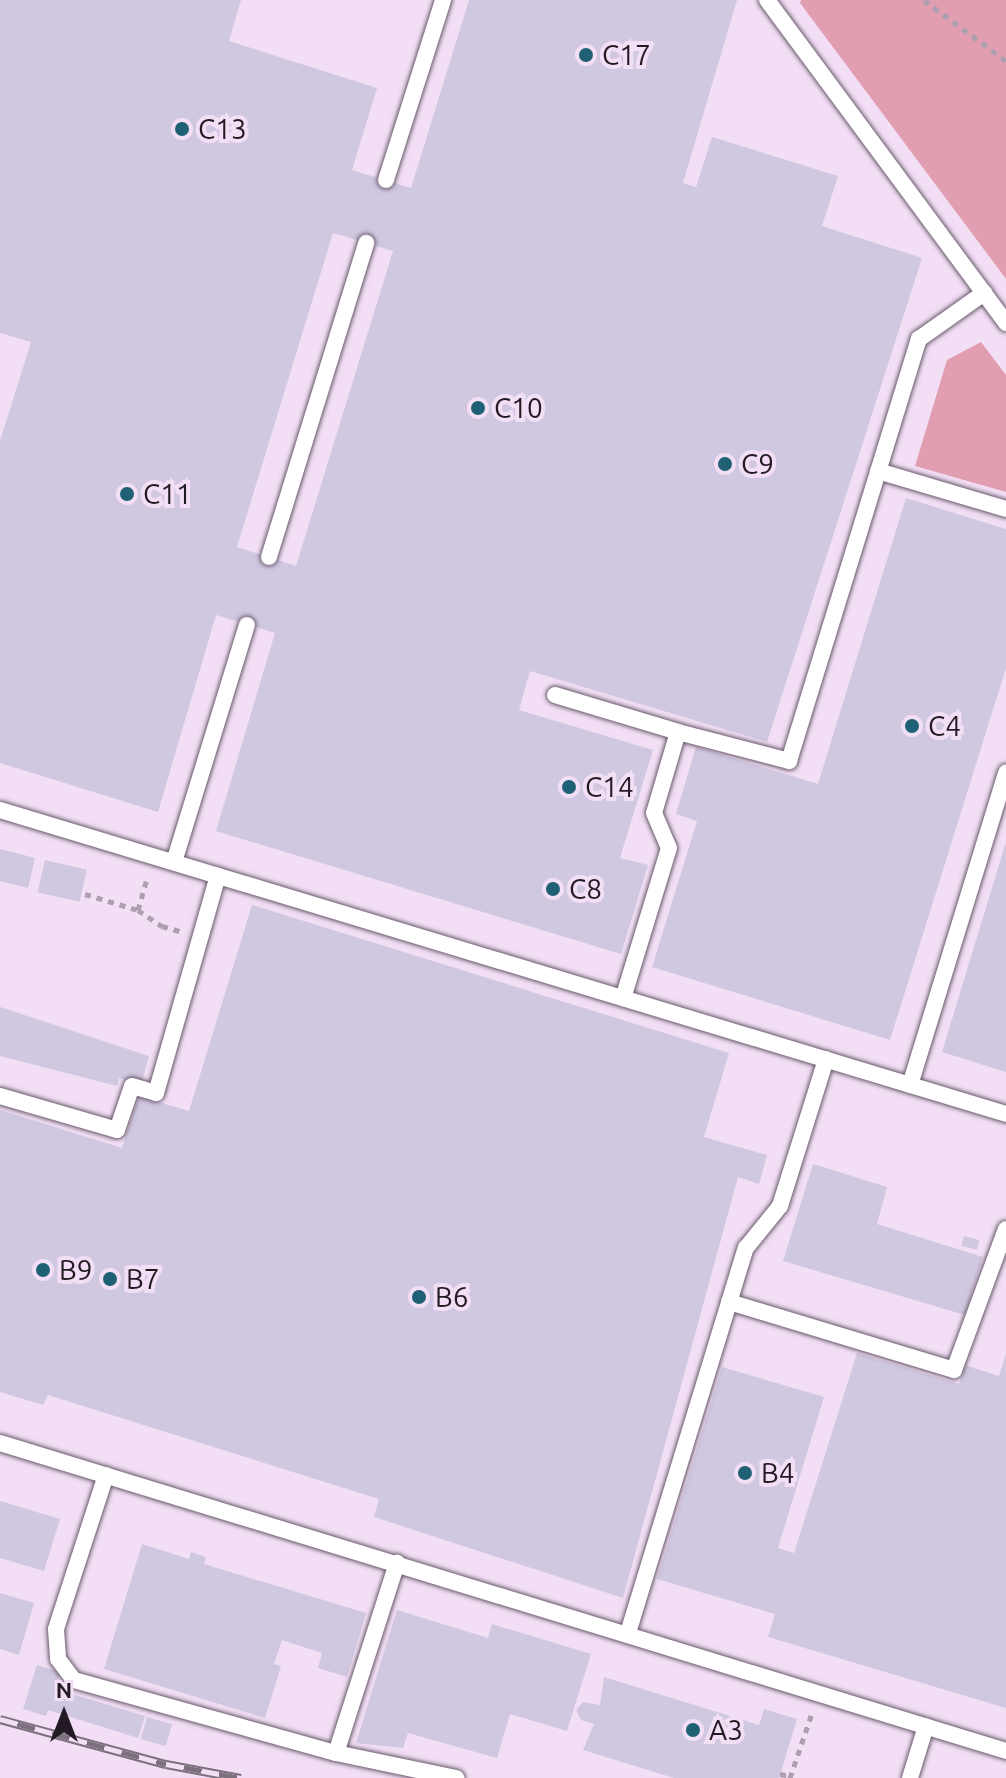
<!DOCTYPE html>
<style>
body{margin:0}
#map{position:relative;width:1006px;height:1778px;overflow:hidden;background:#f2dff5;font-family:Ubuntu,sans-serif}
div>[style]{position:absolute}
.forest>*{inset:0;background:#e19eb1}
.building>*{inset:0;background:#d0c7e0;transform-origin:0 0}
.path>*{height:5px;margin-top:-2.5px;transform-origin:0;background:repeating-linear-gradient(90deg,#ad9eb0 0 6px,transparent 0 12px)}
.roads{filter:drop-shadow(0 0 2px #69596c) drop-shadow(0 0 2px #69596c)}
.lane>*{height:16px;margin:-8px;padding:0 8px;transform-origin:8px;border-radius:8px;background:#fff}
.rail>*{height:9px;margin-top:-4.5px;transform-origin:0;background:repeating-linear-gradient(90deg,#f2dff5 0 18px,#7c707e 0 36px);box-sizing:border-box;border-block:2px solid #7c707e}
.dots>*{width:22px;height:22px;translate:-50% -50%;box-sizing:border-box;border:4px solid #f2dff5;border-radius:50%}
span{translate:-50% -50%;white-space:nowrap;text-align:center;line-height:1.15;-webkit-text-stroke:8px #f2dff5;paint-order:stroke}
.poi-label{font-size:28px;color:#221b23}
.left{translate:0 -50%;text-align:left}
.north{position:absolute;left:24px;top:1674px;width:80px;height:80px;-webkit-text-stroke:6px #f2dff5;paint-order:stroke;rotate:0deg;font-size:22px;font-weight:700;line-height:32px;text-align:center;color:#221b23}
.north::after{content:'';display:block;margin:auto;width:28px;height:36px;background:#221b23;clip-path:polygon(50% 0,100% 100%,50% 72%,0 100%)}
</style>
<div id="map">
<div class="forest">
<div style="clip-path:polygon(801px 0,1006px 0,1006px 279px,800px 3px)"></div>
<div style="clip-path:polygon(981px 342px,1006px 375px,1006px 492px,915px 466px,947px 360px)"></div>
</div>
<div class="building">
<div style="clip-path:polygon(evenodd,0 0,241px 0,229px 41px,377px 88px,352px 170px,411px 188px,469px 0,737px 0,683px 183px,696px 187px,712px 137px,838px 176px,822px 226px,922px 258px,767px 742px,530px 671px,519px 710px,653px 750px,620px 858px,648px 865px,621px 954px,216px 831px,275px 633px,216px 615px,158px 812px,0 763px,0 441px,31px 342px,0 333px,0 0,333px 233px,393px 251px,296px 566px,237px 547px,333px 233px)"></div>
<div style="clip-path:polygon(906px 498px,1006px 529px,1006px 668px,890px 1040px,652px 967px,697px 821px,676px 814px,696px 747px,818px 784px)"></div>
<div style="clip-path:polygon(1005px 845px,1006px 845px,1006px 1072px,942px 1052px)"></div>
<div style="clip-path:polygon(0 849px,35px 858px,28px 888px,0 881px)"></div>
<div style="left:45px;top:860px;width:43px;height:33px;rotate:13deg"></div>
<div style="clip-path:polygon(252px 905px,729px 1053px,704px 1137px,767px 1155px,759px 1184px,738px 1177px,623px 1598px,374px 1517px,379px 1499px,48px 1395px,43px 1405px,0 1392px,0 1110px,122px 1148px,139px 1096px,189px 1111px)"></div>
<div style="clip-path:polygon(0 1007px,149px 1056px,141px 1085px,119px 1078px,117px 1086px,0 1056px)"></div>
<div style="clip-path:polygon(813px 1164px,887px 1187px,877px 1224px,983px 1257px,965px 1315px,783px 1261px)"></div>
<div style="left:964px;top:1236px;width:16px;height:10px;rotate:15deg"></div>
<div style="clip-path:polygon(857px 1353px,959px 1384px,965px 1365px,999px 1376px,1006px 1354px,1006px 1708px,768px 1637px,775px 1614px,657px 1579px,722px 1367px,824px 1397px,778px 1548px,794px 1553px)"></div>
<div style="clip-path:polygon(0 1501px,60px 1519px,44px 1571px,0 1558px)"></div>
<div style="clip-path:polygon(142px 1544px,189px 1559px,191px 1552px,206px 1557px,204px 1564px,366px 1613px,347px 1677px,318px 1668px,322px 1653px,282px 1640px,274px 1664px,281px 1666px,265px 1718px,104px 1669px)"></div>
<div style="clip-path:polygon(0 1593px,34px 1603px,19px 1655px,0 1649px)"></div>
<div style="clip-path:polygon(397px 1610px,488px 1638px,492px 1624px,591px 1654px,567px 1731px,510px 1714px,497px 1758px,408px 1733px,403px 1748px,356px 1743px)"></div>
<div style="clip-path:polygon(37px 1665px,60px 1672px,55px 1689px,145px 1716px,138px 1738px,48px 1710px,46px 1716px,23px 1709px)"></div>
<div style="clip-path:polygon(604px 1677px,759px 1725px,764px 1709px,797px 1719px,779px 1778px,674px 1778px,583px 1750px,594px 1724px,581px 1720px,576px 1710px,583px 1702px,600px 1705px)"></div>
<div style="left:147px;top:1717px;width:26px;height:23px;rotate:16deg"></div>
</div>
<div class="path">
<div style="left:924px;top:0;width:102px;rotate:36.6deg"></div>
<div style="left:85px;top:894px;width:55px;rotate:16.8deg"></div>
<div style="left:138px;top:910px;width:29px;rotate:34deg"></div>
<div style="left:162px;top:926px;width:19px;rotate:16deg"></div>
<div style="left:138px;top:910px;width:35px;rotate:-74deg"></div>
<div style="left:780px;top:1774px;width:10px;rotate:11deg"></div>
<div style="left:790px;top:1778px;width:69px;rotate:-71.3deg"></div>
</div>
<div class="roads">
<div class="lane">
<div style="left:767px;top:0;width:402px;rotate:53.5deg"></div>
<div style="left:386px;top:180px;width:189px;rotate:-72.4deg"></div>
<div style="left:878px;top:471px;width:134px;rotate:16.5deg"></div>
<div style="left:269px;top:557px;width:329px;rotate:-72.8deg"></div>
<div style="left:555px;top:695px;width:128px;rotate:16.7deg"></div>
<div style="left:678px;top:732px;width:84px;rotate:106.5deg"></div>
<div style="left:654px;top:813px;width:38px;rotate:67deg"></div>
<div style="left:669px;top:848px;width:157px;rotate:107deg"></div>
<div style="left:678px;top:732px;width:115px;rotate:14.6deg"></div>
<div style="left:789px;top:761px;width:442px;rotate:-72.9deg"></div>
<div style="left:919px;top:339px;width:80px;rotate:-35.3deg"></div>
<div style="left:0;top:810px;width:1051px;rotate:16.81deg"></div>
<div style="left:174px;top:862px;width:248px;rotate:-72.9deg"></div>
<div style="left:910px;top:1085px;width:327px;rotate:-72.9deg"></div>
<div style="left:0;top:1096px;width:122px;rotate:16.2deg"></div>
<div style="left:117px;top:1130px;width:46px;rotate:-71.2deg"></div>
<div style="left:132px;top:1086px;width:25px;rotate:16deg"></div>
<div style="left:156px;top:1093px;width:226px;rotate:-74.1deg"></div>
<div style="left:729px;top:1302px;width:235px;rotate:16.8deg"></div>
<div style="left:954px;top:1370px;width:150px;rotate:-69.8deg"></div>
<div style="left:0;top:1443px;width:1052px;rotate:17.02deg"></div>
<div style="left:106px;top:1475px;width:162px;rotate:108deg"></div>
<div style="left:56px;top:1629px;width:30px;rotate:86deg"></div>
<div style="left:58px;top:1659px;width:26px;rotate:53deg"></div>
<div style="left:74px;top:1680px;width:272px;rotate:15.6deg"></div>
<div style="left:336px;top:1753px;width:123px;rotate:11.8deg"></div>
<div style="left:628px;top:1633px;width:403px;rotate:-73deg"></div>
<div style="left:746px;top:1248px;width:54px;rotate:-51deg"></div>
<div style="left:780px;top:1206px;width:154px;rotate:-72.6deg"></div>
<div style="left:336px;top:1753px;width:200px;rotate:-72.2deg"></div>
<div style="left:910px;top:1778px;width:54px;rotate:-72.9deg"></div>
</div>
</div>
<div class="rail">
<div style="left:0;top:1719px;width:172px;rotate:15.2deg"></div>
<div style="left:166px;top:1764px;width:76px;rotate:10.6deg"></div>
</div>
<div class="dots">
<div style="left:586px;top:55px;background:#206075"></div>
<div style="left:182px;top:129px;background:#206075"></div>
<div style="left:478px;top:408px;background:#206075"></div>
<div style="left:725px;top:464px;background:#206075"></div>
<div style="left:127px;top:494px;background:#206075"></div>
<div style="left:912px;top:726px;background:#206075"></div>
<div style="left:569px;top:787px;background:#206075"></div>
<div style="left:553px;top:889px;background:#206075"></div>
<div style="left:43px;top:1270px;background:#206075"></div>
<div style="left:110px;top:1279px;background:#206075"></div>
<div style="left:419px;top:1297px;background:#206075"></div>
<div style="left:745px;top:1473px;background:#206075"></div>
<div style="left:693px;top:1730px;background:#206075"></div>
</div>
<div class="poi-label">
<span class="left" style="left:602px;top:55px">C17</span>
<span class="left" style="left:198px;top:129px">C13</span>
<span class="left" style="left:494px;top:408px">C10</span>
<span class="left" style="left:741px;top:464px">C9</span>
<span class="left" style="left:143px;top:494px">C11</span>
<span class="left" style="left:928px;top:726px">C4</span>
<span class="left" style="left:585px;top:787px">C14</span>
<span class="left" style="left:569px;top:889px">C8</span>
<span class="left" style="left:59px;top:1270px">B9</span>
<span class="left" style="left:126px;top:1279px">B7</span>
<span class="left" style="left:435px;top:1297px">B6</span>
<span class="left" style="left:761px;top:1473px">B4</span>
<span class="left" style="left:709px;top:1730px">A3</span>
</div>
<div class="north">N</div>
</div>
